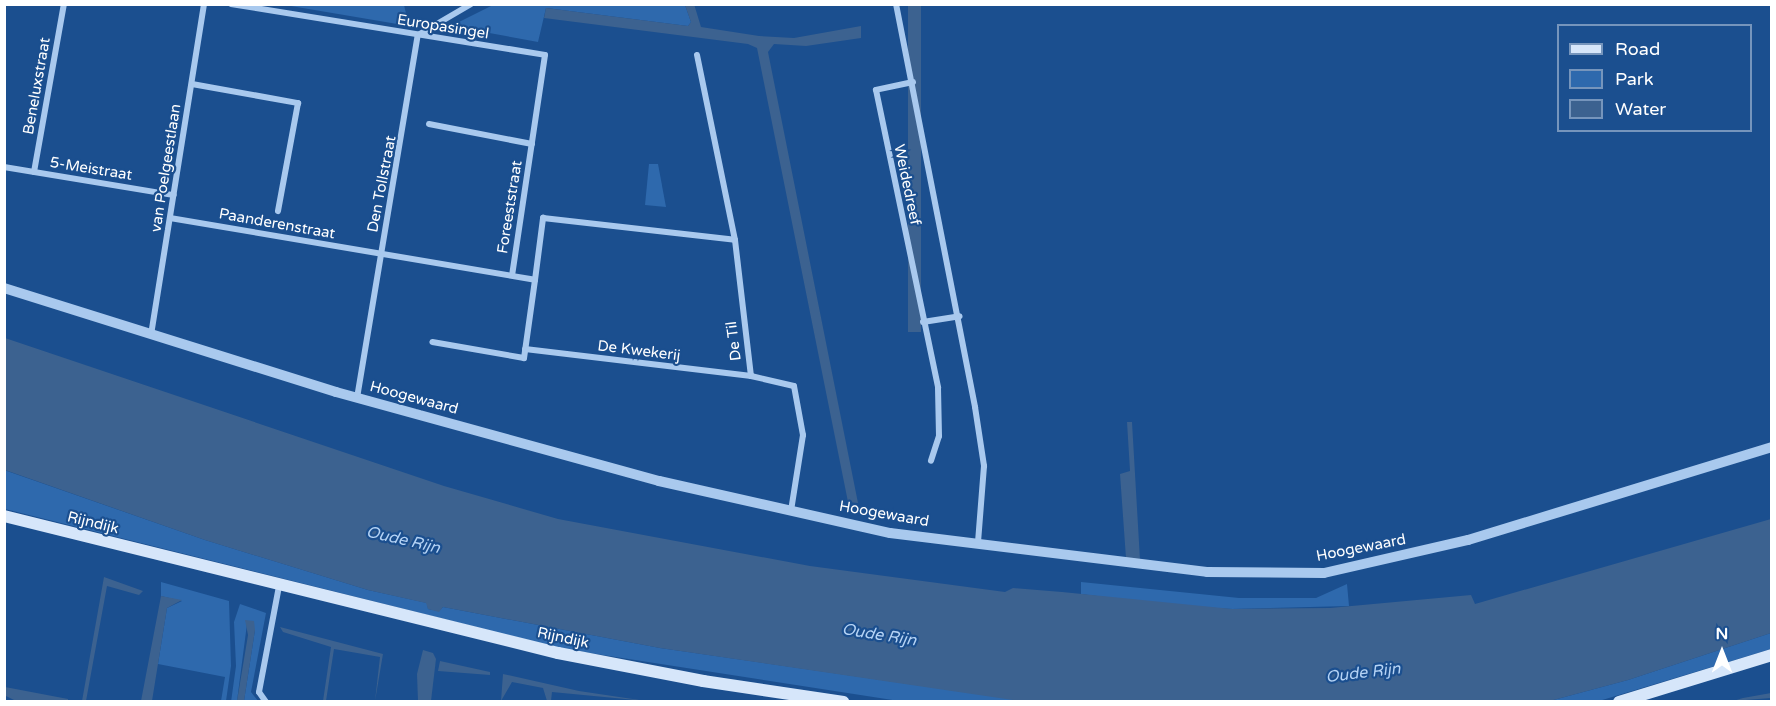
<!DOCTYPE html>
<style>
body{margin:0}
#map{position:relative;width:1776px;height:706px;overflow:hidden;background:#1b4f8f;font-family:"Varela Round",sans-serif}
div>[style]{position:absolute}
.green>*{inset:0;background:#2e69ad}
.water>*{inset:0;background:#3c6290;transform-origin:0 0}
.minor>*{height:6px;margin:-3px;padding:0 3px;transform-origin:3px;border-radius:3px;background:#a9c9ee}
.tertiary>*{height:10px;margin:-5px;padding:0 5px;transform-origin:5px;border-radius:5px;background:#a9c9ee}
.secondary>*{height:12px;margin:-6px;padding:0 6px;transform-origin:6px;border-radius:6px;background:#d6e6fa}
span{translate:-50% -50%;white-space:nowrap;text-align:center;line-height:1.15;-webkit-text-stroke:4.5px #1b4f8f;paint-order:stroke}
.street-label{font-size:15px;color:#fff}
.water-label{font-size:16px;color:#b5d3f5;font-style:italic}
.frame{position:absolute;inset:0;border:6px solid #fff;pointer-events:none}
.legend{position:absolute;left:1557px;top:24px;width:195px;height:108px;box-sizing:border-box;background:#1b4f8f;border:2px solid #7695bc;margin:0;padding:8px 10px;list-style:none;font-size:18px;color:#fff}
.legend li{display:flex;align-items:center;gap:12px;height:30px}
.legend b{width:30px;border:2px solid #7695bc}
.north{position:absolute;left:1692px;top:622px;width:60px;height:60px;-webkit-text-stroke:4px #1b4f8f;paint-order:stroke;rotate:0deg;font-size:16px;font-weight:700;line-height:24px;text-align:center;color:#fff}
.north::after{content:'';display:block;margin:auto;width:21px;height:27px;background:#fff;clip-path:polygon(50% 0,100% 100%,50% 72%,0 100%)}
</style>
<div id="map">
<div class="green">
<div style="clip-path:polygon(495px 4px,685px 5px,691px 22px,688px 26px,546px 8px,538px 42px,451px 26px)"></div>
<div style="clip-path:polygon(285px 5px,404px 5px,409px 26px)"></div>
<div style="clip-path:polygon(649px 164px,658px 164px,666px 207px,645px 205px)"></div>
<div style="clip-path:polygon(4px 470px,205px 540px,368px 590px,427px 603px,428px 609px,439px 611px,443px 607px,660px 648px,1027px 701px,899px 701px,564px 649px,5px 509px)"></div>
<div style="clip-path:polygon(161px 582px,229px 601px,231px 666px,226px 701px,221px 701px,225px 677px,158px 664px,167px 608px,182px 601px,161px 596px)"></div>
<div style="clip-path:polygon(1081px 582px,1239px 598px,1316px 598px,1347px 584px,1349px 606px,1232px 609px,1169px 605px,1081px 594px)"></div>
<div style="clip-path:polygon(240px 604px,266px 613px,251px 692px,258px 701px,244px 701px,255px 630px,247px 624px,237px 701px,231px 702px,236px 666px,234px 622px)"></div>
<div style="clip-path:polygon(1771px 633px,1771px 649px,1599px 701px,1546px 702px,1628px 680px)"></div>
</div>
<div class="water">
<div style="clip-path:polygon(694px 4px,701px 27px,759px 36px,794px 38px,861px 26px,861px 38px,806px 46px,774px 44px,768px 52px,858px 503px,848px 502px,757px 48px,748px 44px,544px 18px,546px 8px,688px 26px,691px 22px,685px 5px)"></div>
<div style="left:908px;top:5px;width:13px;height:327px"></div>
<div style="clip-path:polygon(5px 338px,444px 486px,558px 519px,810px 566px,1005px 592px,1013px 588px,1062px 592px,1232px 609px,1330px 608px,1471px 595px,1475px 604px,1771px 519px,1771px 633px,1628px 680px,1546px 702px,1027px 702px,660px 648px,443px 607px,439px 612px,428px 609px,426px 603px,368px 590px,205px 540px,5px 470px)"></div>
<div style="clip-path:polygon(1127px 422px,1132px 422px,1140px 560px,1126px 558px,1120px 474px,1130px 471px)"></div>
<div style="clip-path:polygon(104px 577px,143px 591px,139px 595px,107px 586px,86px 701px,82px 701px)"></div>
<div style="clip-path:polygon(161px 596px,182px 600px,167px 608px,152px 701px,141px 701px)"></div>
<div style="clip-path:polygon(245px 620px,254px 621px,255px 630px,244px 701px,237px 701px,248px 635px)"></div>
<div style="clip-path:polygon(280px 627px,383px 654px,375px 701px,380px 657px,334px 649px,326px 701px,323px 701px,331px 647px,283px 632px)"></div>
<div style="clip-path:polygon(423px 650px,433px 653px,436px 659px,431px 701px,418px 701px,417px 674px)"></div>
<div style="clip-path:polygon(440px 661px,490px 672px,490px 675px,438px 671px)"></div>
<div style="clip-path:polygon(503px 674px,579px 691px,646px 701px,552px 692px,551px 701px,547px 701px,543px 688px,512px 682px,501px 701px)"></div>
<div style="clip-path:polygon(5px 687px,68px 699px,68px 701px,14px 700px,6px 696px)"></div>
<div style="clip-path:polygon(1771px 693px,1771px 698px,1733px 701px,1743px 698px)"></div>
</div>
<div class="minor">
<div style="left:231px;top:4px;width:318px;rotate:9.2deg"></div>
<div style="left:545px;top:55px;width:222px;rotate:98.5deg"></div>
<div style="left:896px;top:4px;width:411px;rotate:78.9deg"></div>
<div style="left:975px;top:407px;width:60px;rotate:81.3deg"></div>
<div style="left:984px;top:466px;width:77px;rotate:94.5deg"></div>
<div style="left:697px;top:55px;width:189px;rotate:78.4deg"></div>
<div style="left:735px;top:240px;width:137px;rotate:83.3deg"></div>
<div style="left:913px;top:82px;width:38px;rotate:168deg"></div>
<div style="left:876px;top:90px;width:304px;rotate:78.2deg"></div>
<div style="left:938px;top:388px;width:48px;rotate:88.8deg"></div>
<div style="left:939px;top:436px;width:26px;rotate:108deg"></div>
<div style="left:192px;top:84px;width:108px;rotate:10.2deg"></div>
<div style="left:298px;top:103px;width:110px;rotate:100.5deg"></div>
<div style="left:429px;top:124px;width:105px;rotate:11deg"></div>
<div style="left:4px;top:167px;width:172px;rotate:9.4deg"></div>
<div style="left:34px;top:172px;width:171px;rotate:-79.9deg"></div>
<div style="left:170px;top:218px;width:370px;rotate:9.6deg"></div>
<div style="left:535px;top:280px;width:79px;rotate:98deg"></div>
<div style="left:524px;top:358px;width:93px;rotate:-170.1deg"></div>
<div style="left:535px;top:280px;width:63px;rotate:-82.6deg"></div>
<div style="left:543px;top:218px;width:193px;rotate:6.5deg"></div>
<div style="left:923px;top:322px;width:37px;rotate:-9deg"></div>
<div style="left:151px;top:335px;width:335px;rotate:-80.9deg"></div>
<div style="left:525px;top:349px;width:228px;rotate:6.8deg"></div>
<div style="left:751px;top:376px;width:44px;rotate:13.1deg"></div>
<div style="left:794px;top:386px;width:50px;rotate:79.6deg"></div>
<div style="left:803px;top:435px;width:77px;rotate:99deg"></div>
<div style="left:357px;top:398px;width:368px;rotate:-80.5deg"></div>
<div style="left:418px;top:35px;width:61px;rotate:-30.3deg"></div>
<div style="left:266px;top:702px;width:12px;rotate:-125deg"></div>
<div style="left:259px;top:692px;width:108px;rotate:-79.3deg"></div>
</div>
<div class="tertiary">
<div style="left:4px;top:288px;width:348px;rotate:17.4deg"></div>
<div style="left:336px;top:392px;width:335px;rotate:15.4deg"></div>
<div style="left:659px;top:481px;width:237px;rotate:12.7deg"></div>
<div style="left:890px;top:533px;width:319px;rotate:7deg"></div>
<div style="left:1207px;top:572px;width:117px;rotate:0.5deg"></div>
<div style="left:1324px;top:573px;width:148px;rotate:-12.9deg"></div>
<div style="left:1468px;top:540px;width:318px;rotate:-17deg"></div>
</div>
<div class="secondary">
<div style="left:4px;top:516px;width:571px;rotate:13.89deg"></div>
<div style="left:558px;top:653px;width:148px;rotate:10.9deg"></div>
<div style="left:703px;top:681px;width:142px;rotate:8.5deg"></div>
<div style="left:1619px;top:702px;width:160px;rotate:-17.1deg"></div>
</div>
<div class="street-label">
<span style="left:443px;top:27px;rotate:9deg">Europasingel</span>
<span style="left:37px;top:86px;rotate:-80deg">Beneluxstraat</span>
<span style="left:166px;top:168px;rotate:-81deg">van Poelgeestlaan</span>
<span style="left:91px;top:169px;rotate:9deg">5-Meistraat</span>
<span style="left:382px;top:184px;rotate:-79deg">Den Tollstraat</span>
<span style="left:907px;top:185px;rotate:78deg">Weidedreef</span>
<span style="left:510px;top:207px;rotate:-81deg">Foreeststraat</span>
<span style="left:277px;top:224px;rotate:10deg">Paanderenstraat</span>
<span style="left:734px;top:341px;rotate:-97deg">De Til</span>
<span style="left:639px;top:351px;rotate:7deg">De Kwekerij</span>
<span style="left:414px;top:398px;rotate:15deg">Hoogewaard</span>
<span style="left:884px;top:514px;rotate:10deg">Hoogewaard</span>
<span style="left:93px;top:523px;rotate:14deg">Rijndijk</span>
<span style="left:1361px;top:548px;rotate:-11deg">Hoogewaard</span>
<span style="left:563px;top:638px;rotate:12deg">Rijndijk</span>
</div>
<div class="water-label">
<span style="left:403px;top:540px;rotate:13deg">Oude Rijn</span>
<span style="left:879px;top:635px;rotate:9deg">Oude Rijn</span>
<span style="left:1363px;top:673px;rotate:-7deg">Oude Rijn</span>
</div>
<div class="frame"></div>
<ul class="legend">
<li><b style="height:8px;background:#d6e6fa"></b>Road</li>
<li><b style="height:16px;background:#2e69ad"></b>Park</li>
<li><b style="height:16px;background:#3c6290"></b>Water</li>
</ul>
<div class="north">N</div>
</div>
